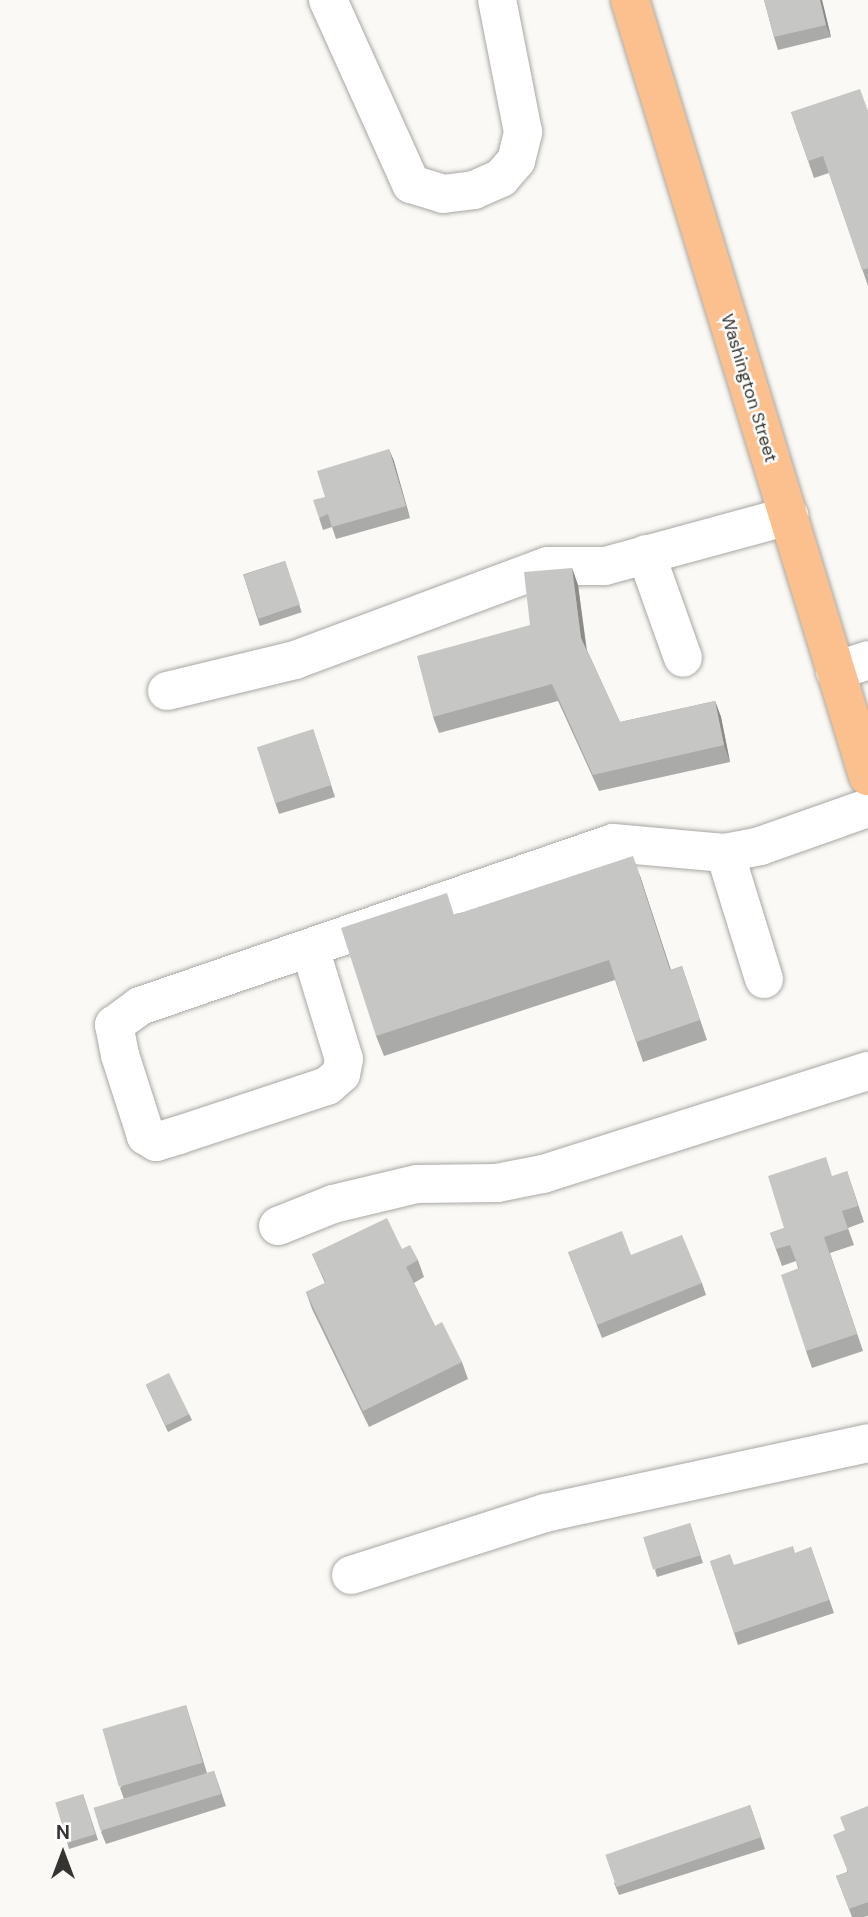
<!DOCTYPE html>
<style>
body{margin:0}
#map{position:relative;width:868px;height:1917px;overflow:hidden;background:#faf9f5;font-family:"DM Sans",sans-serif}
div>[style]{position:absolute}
.roads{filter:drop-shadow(0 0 2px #a8a7a4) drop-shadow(0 0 2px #a8a7a4)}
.minor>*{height:38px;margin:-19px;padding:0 19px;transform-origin:19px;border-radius:19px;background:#fff}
.major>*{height:38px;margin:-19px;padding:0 19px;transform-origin:19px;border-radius:19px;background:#fbc08d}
.wall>*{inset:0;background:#aaaba9;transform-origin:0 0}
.shaded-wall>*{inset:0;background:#8b8b89}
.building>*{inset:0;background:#c6c7c4;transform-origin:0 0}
span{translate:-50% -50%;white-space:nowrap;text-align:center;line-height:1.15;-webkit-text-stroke:5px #fff;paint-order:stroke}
.street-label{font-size:18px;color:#343432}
.north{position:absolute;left:28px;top:1819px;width:70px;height:70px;-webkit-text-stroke:5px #fff;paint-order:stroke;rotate:0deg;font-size:19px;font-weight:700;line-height:28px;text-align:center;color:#343432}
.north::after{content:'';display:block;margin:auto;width:24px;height:32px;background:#343432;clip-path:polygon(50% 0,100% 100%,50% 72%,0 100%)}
</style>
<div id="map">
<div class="roads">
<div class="minor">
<div style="left:328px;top:0;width:202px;rotate:65.7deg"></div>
<div style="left:411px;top:184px;width:34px;rotate:17deg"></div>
<div style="left:443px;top:194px;width:31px;rotate:-7deg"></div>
<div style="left:474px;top:190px;width:30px;rotate:-24deg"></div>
<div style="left:501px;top:178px;width:23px;rotate:-49deg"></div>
<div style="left:516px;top:161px;width:30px;rotate:-76deg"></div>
<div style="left:523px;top:132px;width:135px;rotate:-101.1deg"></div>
<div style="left:646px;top:554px;width:110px;rotate:70.4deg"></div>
<div style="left:835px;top:671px;width:35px;rotate:-18deg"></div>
<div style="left:167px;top:691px;width:132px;rotate:-13.6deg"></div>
<div style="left:295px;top:660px;width:270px;rotate:-20.4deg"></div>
<div style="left:548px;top:566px;width:57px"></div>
<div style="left:605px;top:566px;width:191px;rotate:-15.2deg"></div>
<div style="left:725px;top:853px;width:132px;rotate:72.8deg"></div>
<div style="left:310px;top:948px;width:116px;rotate:73deg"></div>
<div style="left:344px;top:1059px;width:15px;rotate:101deg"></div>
<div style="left:341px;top:1074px;width:18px;rotate:139deg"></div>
<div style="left:327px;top:1086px;width:156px;rotate:161.7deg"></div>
<div style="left:179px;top:1135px;width:24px;rotate:163deg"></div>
<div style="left:156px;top:1142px;width:12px;rotate:-149deg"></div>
<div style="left:146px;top:1136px;width:85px;rotate:-107.8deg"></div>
<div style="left:120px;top:1055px;width:31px;rotate:-101deg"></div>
<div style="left:114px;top:1025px;width:32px;rotate:-36deg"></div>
<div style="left:140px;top:1006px;width:500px;rotate:-19.01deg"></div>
<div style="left:613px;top:843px;width:112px;rotate:5.1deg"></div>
<div style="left:725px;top:853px;width:36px;rotate:-11deg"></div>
<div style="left:760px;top:846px;width:114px;rotate:-19.4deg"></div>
<div style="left:278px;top:1226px;width:59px;rotate:-21.8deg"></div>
<div style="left:333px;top:1204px;width:86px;rotate:-13.4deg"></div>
<div style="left:417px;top:1184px;width:80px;rotate:-0.7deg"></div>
<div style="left:497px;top:1183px;width:47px;rotate:-11.1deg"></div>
<div style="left:543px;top:1174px;width:341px;rotate:-17.6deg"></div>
<div style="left:351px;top:1575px;width:204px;rotate:-17.7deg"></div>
<div style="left:545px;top:1513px;width:330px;rotate:-12.2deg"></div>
</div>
<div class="major">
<div style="left:630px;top:0;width:812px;rotate:72.95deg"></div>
</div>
</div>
<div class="wall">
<div style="clip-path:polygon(764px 0,822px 0,831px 37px,778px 50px,774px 37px)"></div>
<div style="clip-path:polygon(868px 110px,868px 286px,829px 173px,814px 178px,791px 112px)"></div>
<div style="clip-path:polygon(389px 449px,410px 518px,336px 539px,332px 527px,323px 530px,319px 518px)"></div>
<div style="left:285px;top:561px;width:54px;height:44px;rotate:72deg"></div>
<div style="clip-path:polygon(572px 568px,578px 585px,587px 650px,620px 722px,715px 701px,721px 717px,730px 762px,599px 791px,558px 701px,439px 733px,433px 717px,530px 625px)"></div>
<div style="clip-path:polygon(313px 729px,335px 797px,279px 814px,275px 802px)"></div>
<div style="clip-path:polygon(640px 876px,671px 970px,682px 966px,707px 1040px,643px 1062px,615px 980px,384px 1056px,376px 1036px,455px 914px)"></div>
<div style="clip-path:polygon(847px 1171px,864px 1222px,848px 1228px,854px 1245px,830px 1253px,863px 1351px,812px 1368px,806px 1351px,798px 1268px,796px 1261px,782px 1266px,770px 1233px,784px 1228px)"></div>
<div style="clip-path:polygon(402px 1249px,418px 1260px,424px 1277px,414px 1283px,435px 1326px,462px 1362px,468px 1379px,369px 1427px,312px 1309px,306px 1292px,325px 1283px,312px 1254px)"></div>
<div style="clip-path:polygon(568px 1252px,631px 1255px,702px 1283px,706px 1295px,602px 1338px)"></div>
<div style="clip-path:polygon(146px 1385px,189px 1414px,192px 1420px,168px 1432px)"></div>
<div style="clip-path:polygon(690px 1523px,703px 1563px,657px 1577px,655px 1570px)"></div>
<div style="clip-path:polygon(811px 1547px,834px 1613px,738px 1645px,710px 1561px,734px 1565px,796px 1553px)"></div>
<div style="clip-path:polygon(186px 1705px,207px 1773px,214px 1771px,226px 1806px,106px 1844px,101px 1832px,124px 1799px,120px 1788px)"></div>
<div style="clip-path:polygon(83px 1794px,98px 1840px,69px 1849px,67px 1842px)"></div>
<div style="clip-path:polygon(750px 1805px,765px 1849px,619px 1895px,614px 1883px)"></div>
<div style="clip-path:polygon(868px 1806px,868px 1916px,864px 1917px,852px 1917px,836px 1876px,847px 1872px,845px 1830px)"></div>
</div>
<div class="shaded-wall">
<div style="clip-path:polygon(820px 0,822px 0,831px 37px,826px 25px)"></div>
<div style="clip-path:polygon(389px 449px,394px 461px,410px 518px,406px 506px)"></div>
<div style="clip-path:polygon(572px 568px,578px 585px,587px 655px,581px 638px)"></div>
<div style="clip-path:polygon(715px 701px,721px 717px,730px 762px,724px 745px)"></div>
<div style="clip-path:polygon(633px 856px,640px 876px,677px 990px,670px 970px)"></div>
</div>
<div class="building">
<div style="clip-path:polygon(764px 0,820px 0,826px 25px,774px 37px)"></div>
<div style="clip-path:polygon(860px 89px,868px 111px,868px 268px,862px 270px,823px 156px,808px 161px,791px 112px)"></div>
<div style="clip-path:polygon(389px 449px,406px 506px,332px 527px,328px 514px,319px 518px,313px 500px,325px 497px,317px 471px)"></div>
<div style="left:285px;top:561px;width:46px;height:44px;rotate:71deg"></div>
<div style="clip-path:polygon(572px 568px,581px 638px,620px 722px,715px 701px,724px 745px,593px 775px,552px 684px,433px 717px,417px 656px,530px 625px,524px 572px)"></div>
<div style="left:313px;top:729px;width:59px;height:59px;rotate:72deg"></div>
<div style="clip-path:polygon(633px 856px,670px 970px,682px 966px,700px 1020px,636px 1042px,609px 960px,376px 1036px,341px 928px,447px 893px,454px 915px)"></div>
<div style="clip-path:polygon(826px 1157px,832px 1176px,847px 1171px,858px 1206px,842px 1211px,848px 1229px,824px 1237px,857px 1334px,806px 1351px,781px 1275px,799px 1268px,790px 1245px,776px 1249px,770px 1233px,784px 1228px,768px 1176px)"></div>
<div style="clip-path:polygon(387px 1218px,402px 1249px,410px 1245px,418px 1260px,406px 1267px,435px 1326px,442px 1322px,462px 1362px,363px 1411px,306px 1292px,326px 1283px,312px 1254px)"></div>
<div style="clip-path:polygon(622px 1231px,631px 1255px,682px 1235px,702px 1283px,597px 1325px,568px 1252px)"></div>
<div style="left:169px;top:1373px;width:46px;height:26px;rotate:64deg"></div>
<div style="left:690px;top:1523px;width:34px;height:49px;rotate:73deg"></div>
<div style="clip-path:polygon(793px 1546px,795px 1553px,811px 1547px,829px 1600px,734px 1633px,710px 1561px,730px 1554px,734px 1565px)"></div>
<div style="left:186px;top:1705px;width:60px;height:87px;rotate:74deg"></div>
<div style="left:214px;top:1771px;width:24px;height:126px;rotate:73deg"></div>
<div style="left:83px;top:1794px;width:42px;height:29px;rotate:73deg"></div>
<div style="left:750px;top:1805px;width:34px;height:153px;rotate:71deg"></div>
<div style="clip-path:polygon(868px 1806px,868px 1902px,849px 1909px,836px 1876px,848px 1872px,833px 1835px,845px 1830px,840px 1817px)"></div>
</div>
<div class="street-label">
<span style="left:749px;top:388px;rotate:73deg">Washington Street</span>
</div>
<div class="north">N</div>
</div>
